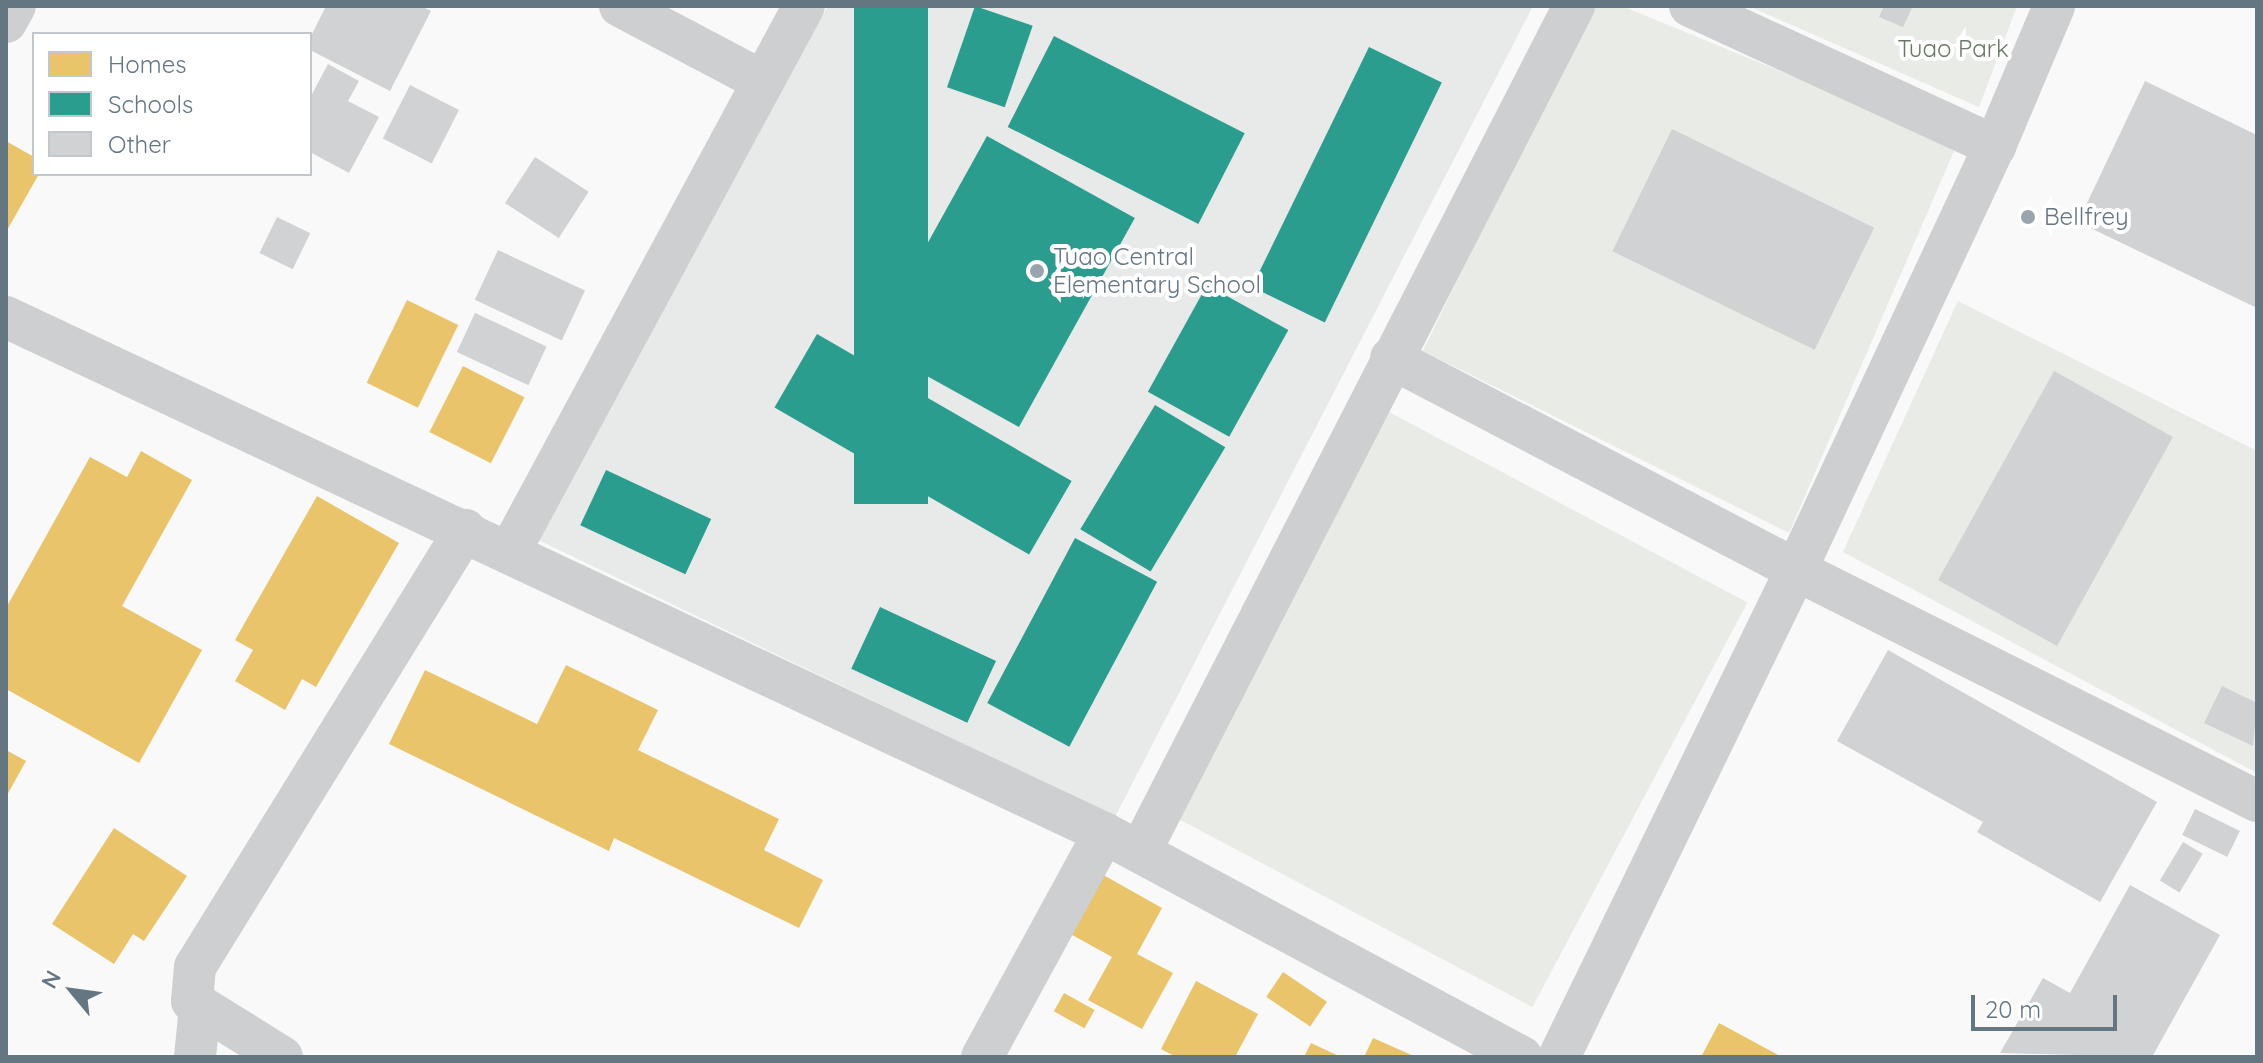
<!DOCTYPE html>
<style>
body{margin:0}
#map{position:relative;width:2263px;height:1063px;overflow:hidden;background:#f9f9f9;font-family:Quicksand,sans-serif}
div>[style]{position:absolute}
.built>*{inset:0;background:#e8e9e9}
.green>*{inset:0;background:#e8ebe6;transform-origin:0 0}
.homes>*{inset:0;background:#e9c46a;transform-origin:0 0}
.schools>*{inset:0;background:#2a9d8f;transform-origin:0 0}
.building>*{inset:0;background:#d0d2d3;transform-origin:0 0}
.minor>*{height:42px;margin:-21px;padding:0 21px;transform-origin:21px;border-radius:21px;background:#cecfd0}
.dots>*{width:22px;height:22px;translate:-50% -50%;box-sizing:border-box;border:4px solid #fff;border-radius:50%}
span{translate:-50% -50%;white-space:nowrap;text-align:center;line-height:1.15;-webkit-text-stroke:8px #fff;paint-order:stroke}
.park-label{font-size:24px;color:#687a64}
.poi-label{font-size:24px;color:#657683}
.left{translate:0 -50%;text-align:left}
.frame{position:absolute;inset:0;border:8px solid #657683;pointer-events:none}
.legend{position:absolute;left:32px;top:32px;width:280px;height:144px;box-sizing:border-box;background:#fff;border:2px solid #c1c8cd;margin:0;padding:10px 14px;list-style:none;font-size:24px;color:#657683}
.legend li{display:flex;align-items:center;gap:16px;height:40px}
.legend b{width:40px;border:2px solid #c1c8cd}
.north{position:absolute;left:32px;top:951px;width:80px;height:80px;-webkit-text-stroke:6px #fff;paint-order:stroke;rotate:299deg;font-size:22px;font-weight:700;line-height:32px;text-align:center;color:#657683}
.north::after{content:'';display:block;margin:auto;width:28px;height:36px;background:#657683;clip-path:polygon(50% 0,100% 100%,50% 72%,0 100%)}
.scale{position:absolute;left:1971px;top:995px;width:146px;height:36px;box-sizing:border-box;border:4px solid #657683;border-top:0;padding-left:10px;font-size:24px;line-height:28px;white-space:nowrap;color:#657683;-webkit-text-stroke:6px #fff;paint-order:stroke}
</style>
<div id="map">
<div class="built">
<div style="clip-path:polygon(828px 6px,1533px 6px,1115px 817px,528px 535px)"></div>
</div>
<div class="green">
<div style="clip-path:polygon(1589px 6px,1622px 6px,1957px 144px,1789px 533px,1423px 351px)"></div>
<div style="clip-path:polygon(1748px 6px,2017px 6px,1979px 107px)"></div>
<div style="clip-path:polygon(1958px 301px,2257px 451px,2257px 773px,1843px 552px)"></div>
<div style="left:1389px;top:412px;width:406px;height:458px;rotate:28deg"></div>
</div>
<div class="homes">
<div style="clip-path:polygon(6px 141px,34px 157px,34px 174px,39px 174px,6px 232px)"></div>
<div style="left:407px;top:300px;width:57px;height:92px;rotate:26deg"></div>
<div style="left:463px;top:366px;width:69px;height:74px;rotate:27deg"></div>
<div style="clip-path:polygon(141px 451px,192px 480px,122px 606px,202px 650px,139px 763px,6px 689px,6px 608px,90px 457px,127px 477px)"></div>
<div style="clip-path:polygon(317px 496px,399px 543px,316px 687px,302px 679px,285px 710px,235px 681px,253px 650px,235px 640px)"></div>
<div style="clip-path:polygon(566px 665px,658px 710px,638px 750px,779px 819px,764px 850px,823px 880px,799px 928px,614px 838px,609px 851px,389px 744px,425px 670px,537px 724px)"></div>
<div style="clip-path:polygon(6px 750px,26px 761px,6px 797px)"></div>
<div style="clip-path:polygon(114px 828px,187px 876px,144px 941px,133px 934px,114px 964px,52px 924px)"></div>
<div style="clip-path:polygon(1098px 872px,1162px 908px,1137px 954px,1173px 973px,1142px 1029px,1088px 1000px,1112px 957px,1065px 931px)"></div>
<div style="left:1283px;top:972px;width:53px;height:30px;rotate:34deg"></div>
<div style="clip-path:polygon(1196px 981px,1258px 1014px,1235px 1057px,1176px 1057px,1161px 1049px)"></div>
<div style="left:1064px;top:993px;width:35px;height:21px;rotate:29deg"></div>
<div style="clip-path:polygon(1719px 1023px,1782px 1057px,1701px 1057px)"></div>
<div style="clip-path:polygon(1373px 1038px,1416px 1057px,1364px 1057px)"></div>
<div style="clip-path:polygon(1311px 1043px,1341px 1057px,1304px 1057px)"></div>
</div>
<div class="schools">
<div style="left:854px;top:6px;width:74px;height:498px"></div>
<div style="left:975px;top:6px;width:61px;height:86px;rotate:19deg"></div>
<div style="left:1054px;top:36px;width:214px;height:102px;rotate:27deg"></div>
<div style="left:1369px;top:47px;width:81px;height:267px;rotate:26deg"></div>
<div style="left:987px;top:136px;width:169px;height:239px;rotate:29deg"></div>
<div style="left:1207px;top:285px;width:93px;height:122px;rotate:29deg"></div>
<div style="left:817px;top:334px;width:294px;height:85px;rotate:30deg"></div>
<div style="left:1155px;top:405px;width:82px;height:145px;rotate:31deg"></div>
<div style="left:606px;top:470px;width:116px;height:61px;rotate:25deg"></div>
<div style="left:1075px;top:538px;width:93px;height:187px;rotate:28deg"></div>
<div style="left:880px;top:607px;width:128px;height:68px;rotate:25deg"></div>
</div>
<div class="building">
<div style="clip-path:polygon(326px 6px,421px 6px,431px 11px,390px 91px,310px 50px,310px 38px)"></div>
<div style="clip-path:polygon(1884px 6px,1913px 6px,1903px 27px,1879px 17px)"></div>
<div style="clip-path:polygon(328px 64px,359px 81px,348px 101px,379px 117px,349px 173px,310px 152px,310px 98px)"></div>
<div style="clip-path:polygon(2145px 81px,2257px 135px,2257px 308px,2078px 222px)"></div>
<div style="left:410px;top:85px;width:55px;height:60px;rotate:27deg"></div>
<div style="left:1672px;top:129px;width:225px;height:136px;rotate:26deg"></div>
<div style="left:535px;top:157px;width:64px;height:55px;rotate:33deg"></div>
<div style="left:277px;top:217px;width:37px;height:40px;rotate:26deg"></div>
<div style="left:498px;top:250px;width:96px;height:55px;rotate:25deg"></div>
<div style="left:475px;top:313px;width:79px;height:43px;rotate:25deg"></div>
<div style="left:2054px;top:371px;width:136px;height:239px;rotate:29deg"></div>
<div style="clip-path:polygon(1888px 650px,2157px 802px,2100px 902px,1977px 832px,1983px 822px,1837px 741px)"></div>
<div style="clip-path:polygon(2222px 686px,2257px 703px,2253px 746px,2204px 723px)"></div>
<div style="left:2195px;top:809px;width:50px;height:29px;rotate:26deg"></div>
<div style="left:2183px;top:842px;width:23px;height:45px;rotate:31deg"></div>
<div style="clip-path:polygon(2130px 885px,2220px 935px,2152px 1057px,2000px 1053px,2043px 978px,2070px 993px)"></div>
</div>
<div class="minor">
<div style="left:620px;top:6px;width:161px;rotate:27.8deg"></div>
<div style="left:1690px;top:6px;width:336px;rotate:24.7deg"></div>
<div style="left:6px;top:22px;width:18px;rotate:-61deg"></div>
<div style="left:6px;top:317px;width:1213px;rotate:25.17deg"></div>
<div style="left:1104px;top:833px;width:474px;rotate:28.2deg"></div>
<div style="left:1391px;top:358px;width:457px;rotate:27.6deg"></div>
<div style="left:1796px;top:570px;width:516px;rotate:26.61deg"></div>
<div style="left:510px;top:551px;width:619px;rotate:-61.66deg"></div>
<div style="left:1140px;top:852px;width:951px;rotate:-62.84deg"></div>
<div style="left:195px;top:1057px;width:50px;rotate:-84.3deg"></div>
<div style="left:282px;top:1057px;width:106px;rotate:-148.1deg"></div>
<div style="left:192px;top:1001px;width:34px;rotate:-85deg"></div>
<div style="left:195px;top:967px;width:514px;rotate:-58.29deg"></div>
<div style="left:982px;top:1057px;width:255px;rotate:-61.4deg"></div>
<div style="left:1559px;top:1057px;width:542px;rotate:-64.05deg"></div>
<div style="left:1796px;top:570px;width:468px;rotate:-64.9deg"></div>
<div style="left:1995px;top:146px;width:152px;rotate:-67.1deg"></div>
</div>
<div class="dots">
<div style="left:2028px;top:217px;background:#99a4ac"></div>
<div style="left:1037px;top:271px;background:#99a4ac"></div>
</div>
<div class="park-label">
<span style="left:1953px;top:49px">Tuao Park</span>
</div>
<div class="poi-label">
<span class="left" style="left:2044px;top:217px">Bellfrey</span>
<span class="left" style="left:1053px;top:271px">Tuao Central<br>Elementary School</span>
</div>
<div class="frame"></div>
<ul class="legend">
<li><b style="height:22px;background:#e9c46a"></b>Homes</li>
<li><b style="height:22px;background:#2a9d8f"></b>Schools</li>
<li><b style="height:22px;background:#d0d2d3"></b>Other</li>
</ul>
<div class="north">N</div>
<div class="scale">20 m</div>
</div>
